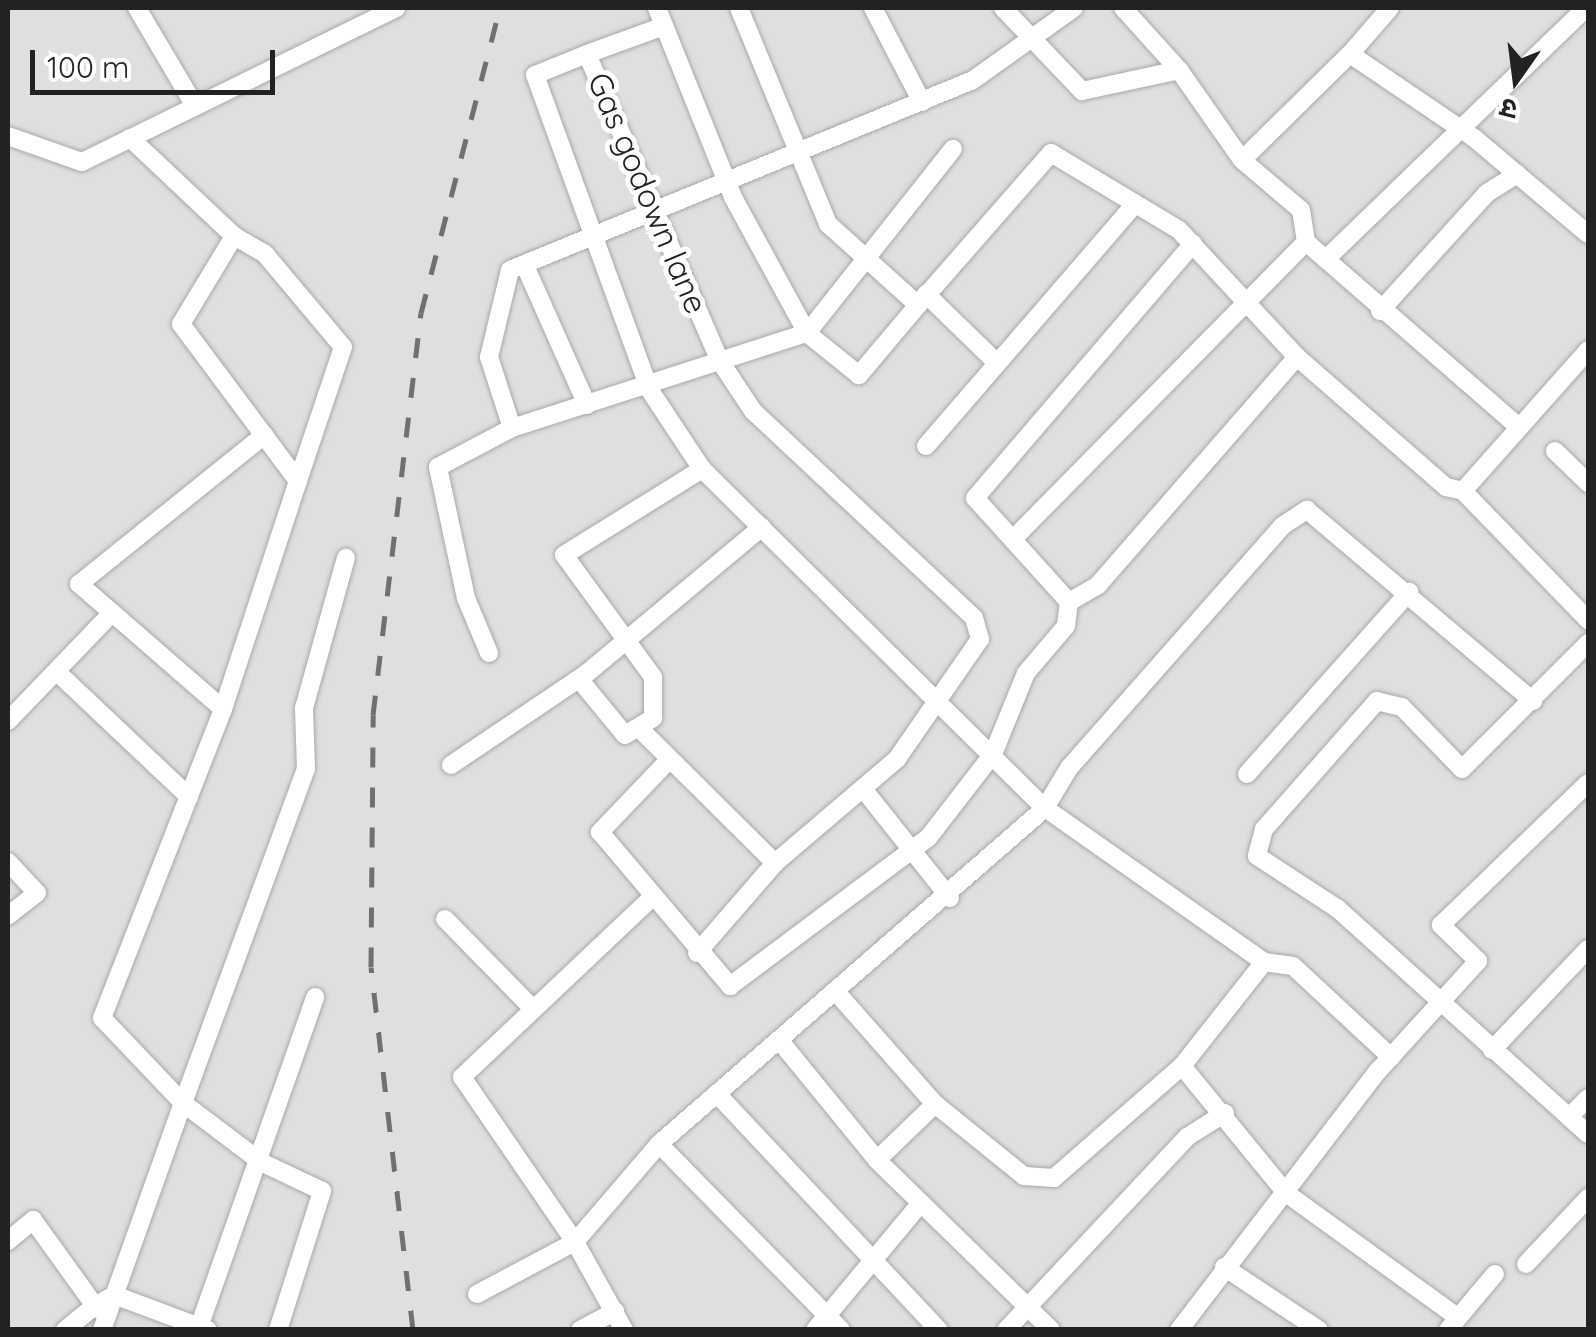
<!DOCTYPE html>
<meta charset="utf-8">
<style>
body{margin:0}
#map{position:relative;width:1596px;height:1337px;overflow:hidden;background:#f2efe9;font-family:Quicksand,"Noto Sans Devanagari",sans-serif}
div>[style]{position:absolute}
.residential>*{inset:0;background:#e0dfdf;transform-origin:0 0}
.roads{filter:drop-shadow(0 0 2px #a9a9a9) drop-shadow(0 0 2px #a9a9a9)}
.minor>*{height:18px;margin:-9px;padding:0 9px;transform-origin:9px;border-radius:9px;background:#fff}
.rail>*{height:5px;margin-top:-2.5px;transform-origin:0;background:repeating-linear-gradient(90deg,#707070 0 20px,transparent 0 40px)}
span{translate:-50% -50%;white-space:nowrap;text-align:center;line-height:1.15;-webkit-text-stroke:10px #fff;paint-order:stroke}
.street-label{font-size:32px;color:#222}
.frame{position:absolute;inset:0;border:10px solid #222;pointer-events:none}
.north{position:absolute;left:1466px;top:30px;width:100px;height:100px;-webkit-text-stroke:8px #fff;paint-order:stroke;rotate:194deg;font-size:28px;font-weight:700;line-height:40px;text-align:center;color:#222}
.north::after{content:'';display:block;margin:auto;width:35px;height:45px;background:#222;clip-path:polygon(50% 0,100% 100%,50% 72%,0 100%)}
.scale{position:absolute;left:30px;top:50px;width:245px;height:45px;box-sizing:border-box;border:5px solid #222;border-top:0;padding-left:12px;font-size:30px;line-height:35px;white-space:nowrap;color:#222;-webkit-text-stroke:8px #fff;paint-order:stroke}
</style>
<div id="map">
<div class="residential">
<div style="left:8px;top:8px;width:1580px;height:1321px"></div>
</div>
<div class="roads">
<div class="minor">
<div style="left:137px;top:8px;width:114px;rotate:59.4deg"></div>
<div style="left:739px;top:8px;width:234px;rotate:67.6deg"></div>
<div style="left:828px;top:224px;width:121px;rotate:42deg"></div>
<div style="left:918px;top:305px;width:202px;rotate:-48.8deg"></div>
<div style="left:1051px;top:153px;width:149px;rotate:31deg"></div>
<div style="left:1179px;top:230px;width:173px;rotate:47.1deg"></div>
<div style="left:1297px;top:357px;width:198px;rotate:41.1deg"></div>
<div style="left:1446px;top:487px;width:17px;rotate:13deg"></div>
<div style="left:1463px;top:491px;width:180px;rotate:45.9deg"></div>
<div style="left:873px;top:8px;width:106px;rotate:62.5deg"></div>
<div style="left:1003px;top:8px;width:115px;rotate:46.4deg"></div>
<div style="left:1082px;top:91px;width:99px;rotate:-12.2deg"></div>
<div style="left:1179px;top:70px;width:110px;rotate:55deg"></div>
<div style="left:1242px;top:160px;width:151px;rotate:-44.5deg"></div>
<div style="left:1350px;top:54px;width:150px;rotate:34.1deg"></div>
<div style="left:1474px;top:138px;width:149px;rotate:40.1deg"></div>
<div style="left:1123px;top:8px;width:84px;rotate:47.9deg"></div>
<div style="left:664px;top:26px;width:82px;rotate:160deg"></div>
<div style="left:587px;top:54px;width:335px;rotate:66.6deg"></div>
<div style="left:720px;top:361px;width:60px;rotate:56.6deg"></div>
<div style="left:753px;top:411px;width:303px;rotate:43.1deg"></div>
<div style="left:974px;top:618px;width:22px;rotate:74deg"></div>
<div style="left:980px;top:639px;width:146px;rotate:124.7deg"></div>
<div style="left:897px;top:759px;width:160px;rotate:139.6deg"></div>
<div style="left:587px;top:54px;width:56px;rotate:158deg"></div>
<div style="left:535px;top:75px;width:334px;rotate:70deg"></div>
<div style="left:649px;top:389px;width:96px;rotate:56.5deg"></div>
<div style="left:702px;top:469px;width:482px;rotate:44.7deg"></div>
<div style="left:1045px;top:808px;width:268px;rotate:35.1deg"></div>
<div style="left:1264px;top:962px;width:29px;rotate:8deg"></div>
<div style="left:1293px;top:966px;width:134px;rotate:42.9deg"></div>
<div style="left:1350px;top:54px;width:61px;rotate:-49deg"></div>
<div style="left:8px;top:136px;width:78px;rotate:19.4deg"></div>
<div style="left:82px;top:162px;width:350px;rotate:-26.1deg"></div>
<div style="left:1242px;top:160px;width:77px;rotate:40.3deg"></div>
<div style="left:1301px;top:210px;width:32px;rotate:81deg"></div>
<div style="left:1306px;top:242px;width:281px;rotate:41deg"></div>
<div style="left:234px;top:236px;width:36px;rotate:30deg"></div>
<div style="left:265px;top:254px;width:121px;rotate:50deg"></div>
<div style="left:343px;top:347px;width:141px;rotate:108.6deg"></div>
<div style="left:1326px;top:259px;width:361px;rotate:-44deg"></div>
<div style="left:526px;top:268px;width:150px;rotate:66deg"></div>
<div style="left:926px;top:294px;width:99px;rotate:44.2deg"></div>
<div style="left:918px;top:305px;width:92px;rotate:130.1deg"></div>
<div style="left:859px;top:375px;width:67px;rotate:-141.1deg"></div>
<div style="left:807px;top:333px;width:235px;rotate:-51.6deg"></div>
<div style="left:1380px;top:311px;width:159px;rotate:-47.8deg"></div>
<div style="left:1487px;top:193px;width:36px;rotate:-32deg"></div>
<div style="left:512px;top:428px;width:75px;rotate:-107.9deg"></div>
<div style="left:489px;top:357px;width:89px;rotate:-76.4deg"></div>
<div style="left:510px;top:270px;width:500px;rotate:-22.31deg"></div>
<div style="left:973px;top:80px;width:124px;rotate:-35.5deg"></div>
<div style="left:926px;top:446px;width:320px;rotate:-49.2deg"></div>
<div style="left:1555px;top:451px;width:46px;rotate:44.1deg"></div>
<div style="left:1463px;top:491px;width:188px;rotate:-48.4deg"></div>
<div style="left:1017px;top:535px;width:412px;rotate:-45.4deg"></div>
<div style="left:1069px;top:602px;width:34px;rotate:-30deg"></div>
<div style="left:1098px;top:585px;width:303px;rotate:-48.9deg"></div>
<div style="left:1588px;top:643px;width:178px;rotate:135deg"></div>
<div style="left:1462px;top:769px;width:86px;rotate:-134.1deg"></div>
<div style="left:1402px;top:707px;width:26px;rotate:-167deg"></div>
<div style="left:1377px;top:701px;width:171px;rotate:131.4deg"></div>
<div style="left:1264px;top:829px;width:28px;rotate:105deg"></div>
<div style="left:1257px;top:856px;width:97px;rotate:33.2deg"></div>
<div style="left:1338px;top:909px;width:311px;rotate:42deg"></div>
<div style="left:1569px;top:1117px;width:27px;rotate:-45deg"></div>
<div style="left:489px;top:653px;width:60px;rotate:-112.7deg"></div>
<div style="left:466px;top:598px;width:134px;rotate:-102.1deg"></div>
<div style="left:438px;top:467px;width:84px;rotate:-27.8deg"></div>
<div style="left:512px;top:428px;width:310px;rotate:-17.9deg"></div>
<div style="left:807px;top:333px;width:155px;rotate:-118.6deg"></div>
<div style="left:733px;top:197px;width:204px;rotate:-111.9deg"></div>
<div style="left:57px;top:672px;width:182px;rotate:43.4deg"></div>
<div style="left:579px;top:679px;width:72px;rotate:50.6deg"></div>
<div style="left:625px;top:735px;width:33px;rotate:-31deg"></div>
<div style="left:653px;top:718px;width:41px;rotate:-90deg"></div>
<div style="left:653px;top:677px;width:151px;rotate:-126.1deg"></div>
<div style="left:564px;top:555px;width:163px;rotate:-31.9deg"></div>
<div style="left:223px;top:709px;width:191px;rotate:-139deg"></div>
<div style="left:79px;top:584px;width:238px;rotate:-38.8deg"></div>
<div style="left:8px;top:721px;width:147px;rotate:-46.1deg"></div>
<div style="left:641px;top:730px;width:189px;rotate:44.8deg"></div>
<div style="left:775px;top:863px;width:119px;rotate:130.9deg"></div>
<div style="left:669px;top:760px;width:100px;rotate:133.8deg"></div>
<div style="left:600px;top:832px;width:202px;rotate:49.8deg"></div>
<div style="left:730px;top:986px;width:247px;rotate:-36.8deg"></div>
<div style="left:928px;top:838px;width:106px;rotate:-52.3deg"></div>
<div style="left:993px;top:754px;width:87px;rotate:-67.8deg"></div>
<div style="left:1026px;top:673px;width:62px;rotate:-49.6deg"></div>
<div style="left:1066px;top:626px;width:24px;rotate:-83deg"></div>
<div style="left:1069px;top:602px;width:140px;rotate:-132.1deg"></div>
<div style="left:975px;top:498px;width:335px;rotate:-49.4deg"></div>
<div style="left:451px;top:765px;width:163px;rotate:-34deg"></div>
<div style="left:586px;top:674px;width:229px;rotate:-39.9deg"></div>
<div style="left:1247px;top:774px;width:244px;rotate:-48.3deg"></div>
<div style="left:864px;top:790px;width:138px;rotate:51.5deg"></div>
<div style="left:8px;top:862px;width:42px;rotate:46.9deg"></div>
<div style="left:37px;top:893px;width:37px;rotate:142deg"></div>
<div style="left:445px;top:919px;width:126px;rotate:45.6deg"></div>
<div style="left:837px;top:993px;width:148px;rotate:48.6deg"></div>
<div style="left:935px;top:1104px;width:114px;rotate:39deg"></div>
<div style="left:1024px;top:1176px;width:30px;rotate:4deg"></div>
<div style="left:1054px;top:1178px;width:170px;rotate:-41.2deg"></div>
<div style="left:1182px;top:1066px;width:132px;rotate:-51.7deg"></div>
<div style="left:780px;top:1041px;width:154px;rotate:50.8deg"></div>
<div style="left:877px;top:1160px;width:243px;rotate:44.3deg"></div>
<div style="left:1492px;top:1050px;width:139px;rotate:-46.5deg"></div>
<div style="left:1182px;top:1066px;width:164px;rotate:50.7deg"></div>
<div style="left:1286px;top:1193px;width:211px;rotate:35.9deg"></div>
<div style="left:718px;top:1095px;width:323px;rotate:46.8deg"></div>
<div style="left:1569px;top:1117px;width:25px;rotate:42deg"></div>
<div style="left:659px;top:1144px;width:260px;rotate:45.6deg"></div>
<div style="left:877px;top:1160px;width:81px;rotate:-44deg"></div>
<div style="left:8px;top:1241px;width:33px;rotate:-40deg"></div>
<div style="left:33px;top:1220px;width:106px;rotate:54.2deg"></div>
<div style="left:95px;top:1306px;width:22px;rotate:-30deg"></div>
<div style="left:114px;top:1295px;width:100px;rotate:20.4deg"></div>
<div style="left:1526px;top:1264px;width:91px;rotate:-46.8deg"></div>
<div style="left:1224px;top:1267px;width:114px;rotate:33.6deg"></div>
<div style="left:477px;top:1294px;width:111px;rotate:-28deg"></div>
<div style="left:575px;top:1242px;width:200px;rotate:-124.4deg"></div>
<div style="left:462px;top:1077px;width:260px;rotate:-43.4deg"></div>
<div style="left:65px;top:1330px;width:38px;rotate:-39deg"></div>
<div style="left:95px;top:1306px;width:11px;rotate:38deg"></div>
<div style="left:102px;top:1330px;width:241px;rotate:-70.4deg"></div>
<div style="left:183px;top:1103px;width:117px;rotate:-133.6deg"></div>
<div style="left:102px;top:1018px;width:332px;rotate:-68.6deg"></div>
<div style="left:223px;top:709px;width:240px;rotate:-71.8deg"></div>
<div style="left:298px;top:481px;width:196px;rotate:-126.7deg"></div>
<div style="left:181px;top:324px;width:103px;rotate:-58.9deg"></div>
<div style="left:234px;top:236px;width:143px;rotate:-136.7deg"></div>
<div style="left:198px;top:1330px;width:353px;rotate:-70.6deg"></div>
<div style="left:278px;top:1330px;width:146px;rotate:-72.4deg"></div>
<div style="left:322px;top:1191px;width:68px;rotate:-154.6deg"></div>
<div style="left:261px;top:1162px;width:98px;rotate:-142.9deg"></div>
<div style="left:183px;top:1103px;width:356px;rotate:-69.8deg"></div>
<div style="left:306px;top:769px;width:61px;rotate:-91.9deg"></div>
<div style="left:304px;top:708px;width:156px;rotate:-74.4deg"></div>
<div style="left:580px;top:1330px;width:40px;rotate:-28deg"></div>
<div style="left:624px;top:1330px;width:101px;rotate:-119.1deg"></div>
<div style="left:575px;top:1242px;width:129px;rotate:-49.4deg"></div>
<div style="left:659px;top:1144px;width:512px;rotate:-41.04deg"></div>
<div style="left:1045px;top:808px;width:47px;rotate:-59deg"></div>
<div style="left:1069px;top:768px;width:322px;rotate:-48.6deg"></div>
<div style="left:1282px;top:526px;width:30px;rotate:-33deg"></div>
<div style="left:1307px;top:510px;width:296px;rotate:40.2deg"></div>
<div style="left:815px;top:1330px;width:165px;rotate:-50.2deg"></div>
<div style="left:1006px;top:1330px;width:265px;rotate:-46.8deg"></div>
<div style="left:1187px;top:1137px;width:45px;rotate:-32.3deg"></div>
<div style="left:1179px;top:1330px;width:327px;rotate:-52.5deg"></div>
<div style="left:1378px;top:1071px;width:149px;rotate:-47.7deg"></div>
<div style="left:1478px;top:961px;width:52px;rotate:-135.8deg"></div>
<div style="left:1441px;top:925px;width:204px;rotate:-44deg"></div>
<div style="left:1448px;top:1330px;width:73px;rotate:-50deg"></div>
</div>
</div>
<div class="rail">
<div style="left:413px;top:1330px;width:365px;rotate:-96.6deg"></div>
<div style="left:371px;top:967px;width:252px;rotate:-89.5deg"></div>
<div style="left:373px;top:715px;width:405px;rotate:-83.2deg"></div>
<div style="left:421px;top:313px;width:315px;rotate:-75.5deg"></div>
</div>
<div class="street-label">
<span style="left:648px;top:193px;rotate:67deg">Gas godown lane</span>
</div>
<div class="frame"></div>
<div class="north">उ</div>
<div class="scale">100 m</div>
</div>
